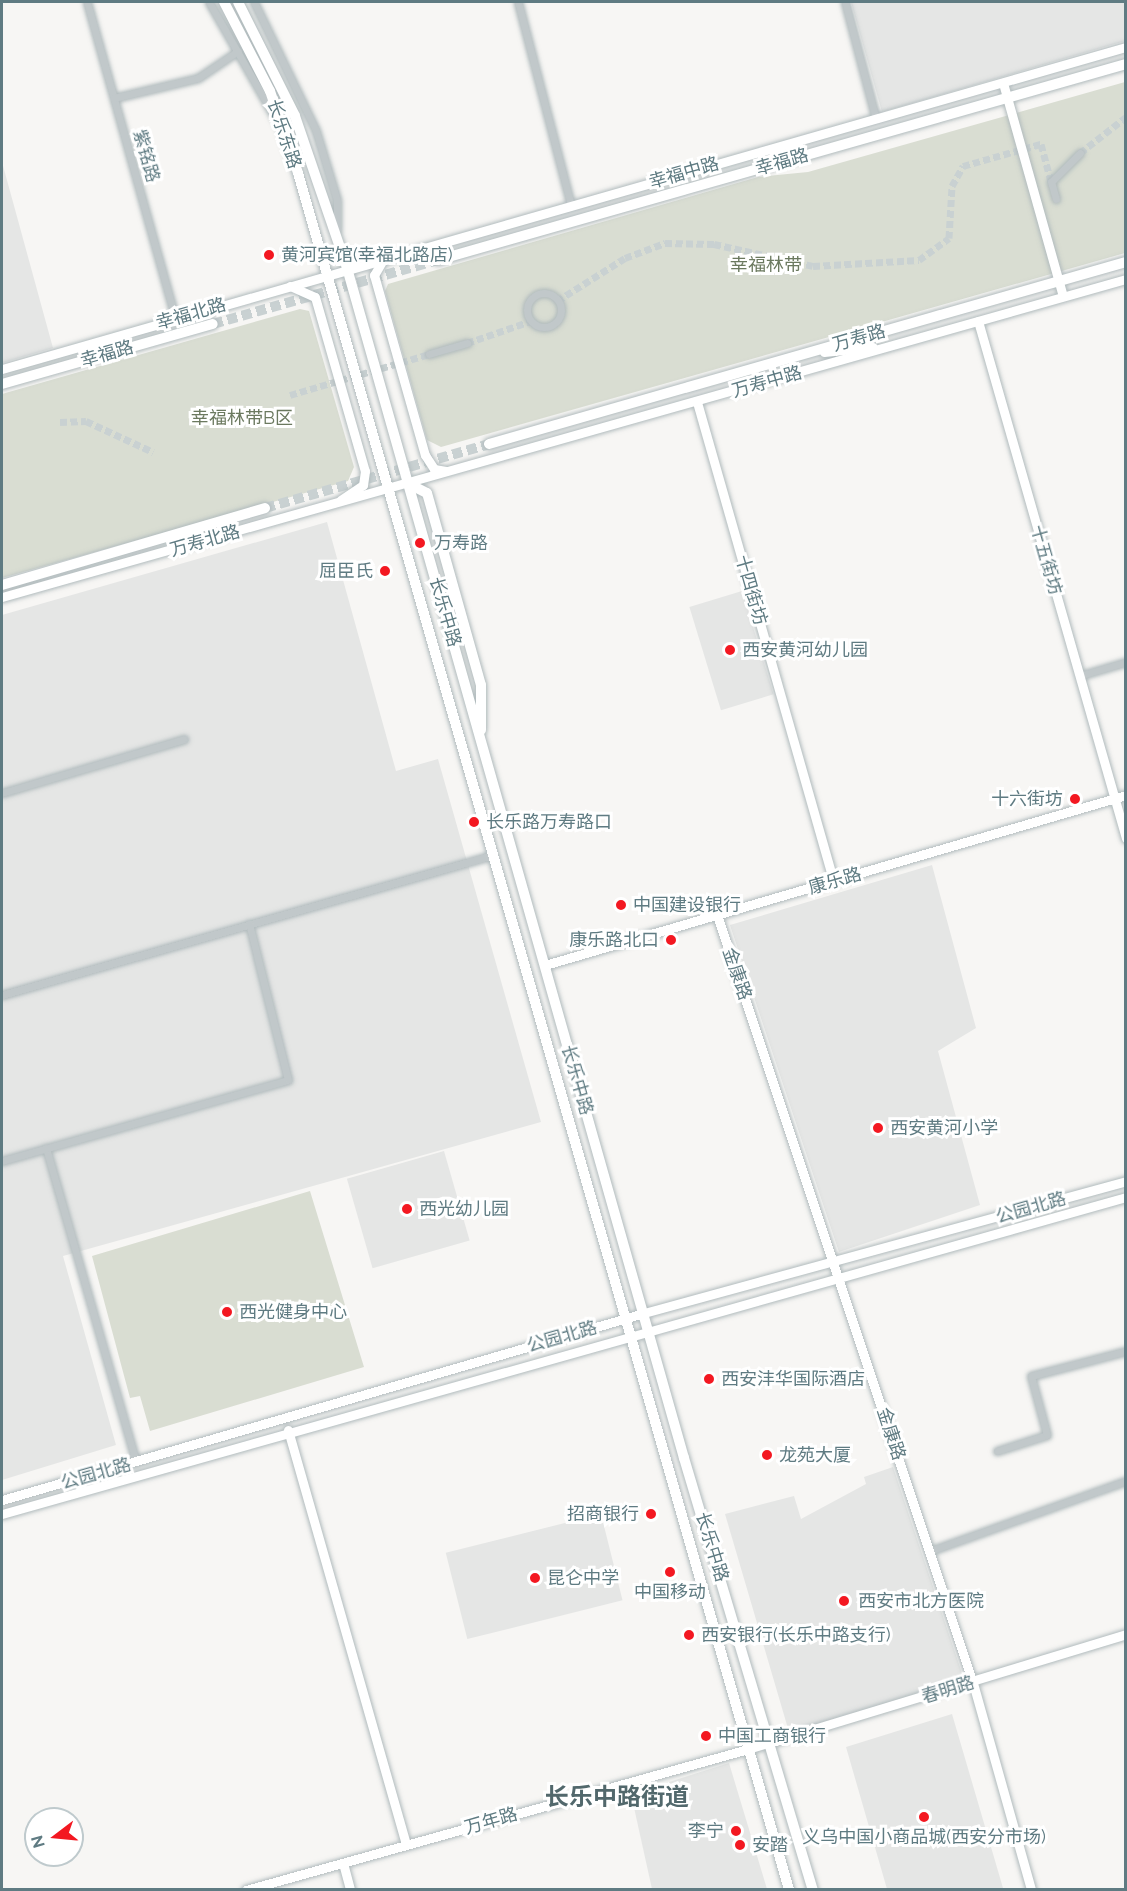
<!DOCTYPE html>
<meta charset="utf-8">
<style>
body{margin:0}
#map{position:relative;width:1127px;height:1891px;overflow:hidden;background:#f7f6f4;font-family:Raleway,"Noto Sans SC",sans-serif}
div>[style]{position:absolute}
.built>*{inset:0;background:#e5e6e5;transform-origin:0 0}
.green>*{inset:0;background:#d9ddd2}
.street-tunnel>*{height:7px;margin-top:-3.5px;transform-origin:0;background:repeating-linear-gradient(90deg,#c9d1d2 0 7px,transparent 0 10.5px)}
.primary-tunnel>*{height:10px;margin-top:-5px;transform-origin:0;background:repeating-linear-gradient(90deg,#c9d1d2 0 10px,transparent 0 15px)}
.roads{filter:drop-shadow(0 0 2px #b1bbbd) drop-shadow(0 0 2px #b1bbbd)}
.street>*{height:7px;margin:-3.5px;padding:0 3.5px;transform-origin:3.5px;border-radius:3.5px;background:#c1c8ca}
.street>.ring{margin:-3.5px;padding:0;box-sizing:content-box;background:none;border:7px solid #c1c8ca;border-radius:50%}
.secondary>*{height:9px;margin:-4.5px;padding:0 4.5px;transform-origin:4.5px;border-radius:4.5px;background:#fff}
.primary>*{height:10px;margin:-5px;padding:0 5px;transform-origin:5px;border-radius:5px;background:#fff}
.dots>*{width:16px;height:16px;translate:-50% -50%;box-sizing:border-box;border:3px solid #fff;border-radius:50%}
span{translate:-50% -50%;white-space:nowrap;text-align:center;line-height:1.15;-webkit-text-stroke:6px #fff;paint-order:stroke}
.street-label{font-size:18px;color:#5f7b82}
.poi-label{font-size:18px;color:#5f7b82}
.left{translate:0 -50%;text-align:left}
.right{translate:-100% -50%;text-align:right}
.park-label{font-size:18px;color:#6b795f}
.district-label{font-size:24px;color:#52686c;font-weight:700}
.frame{position:absolute;inset:0;border:3px solid #5f7b82;pointer-events:none}
.north{position:absolute;left:24px;top:1807px;width:60px;height:60px;box-sizing:border-box;background:#fff;border:2px solid #bfcacd;border-radius:50%;rotate:254deg;font-size:16px;font-weight:700;line-height:24px;text-align:center;color:#5f7b82}
.north::after{content:'';display:block;margin:auto;width:21px;height:27px;background:#f31821;clip-path:polygon(50% 0,100% 100%,50% 72%,0 100%)}
</style>
<div id="map">
<div class="built">
<div style="clip-path:polygon(851px 2px,1125px 2px,1125px 41px,882px 112px)"></div>
<div style="clip-path:polygon(2px 162px,53px 348px,2px 363px)"></div>
<div style="clip-path:polygon(327px 522px,396px 771px,438px 759px,541px 1122px,63px 1256px,116px 1445px,2px 1480px,2px 615px)"></div>
<div style="left:742px;top:591px;width:108px;height:55px;rotate:73deg"></div>
<div style="clip-path:polygon(932px 865px,976px 1028px,938px 1051px,980px 1205px,839px 1252px,730px 925px)"></div>
<div style="left:444px;top:1151px;width:93px;height:101px;rotate:74deg"></div>
<div style="clip-path:polygon(893px 1467px,965px 1682px,789px 1732px,725px 1514px,794px 1496px,801px 1519px,866px 1484px,864px 1477px)"></div>
<div style="left:601px;top:1514px;width:89px;height:160px;rotate:76deg"></div>
<div style="clip-path:polygon(952px 1714px,1003px 1888px,887px 1889px,846px 1747px)"></div>
<div style="clip-path:polygon(729px 1763px,767px 1889px,652px 1889px,631px 1794px)"></div>
</div>
<div class="green">
<div style="clip-path:polygon(1125px 82px,1125px 253px,441px 447px,427px 440px,385px 291px,388px 284px,758px 177px,808px 172px)"></div>
<div style="clip-path:polygon(300px 309px,309px 311px,354px 467px,348px 481px,2px 578px,2px 394px)"></div>
<div style="clip-path:polygon(310px 1191px,364px 1367px,150px 1431px,140px 1396px,130px 1398px,92px 1256px)"></div>
</div>
<div class="street-tunnel">
<div style="left:1080px;top:153px;width:58px;rotate:-38deg"></div>
<div style="left:557px;top:301px;width:80px;rotate:-32.3deg"></div>
<div style="left:625px;top:258px;width:43px;rotate:-20.6deg"></div>
<div style="left:665px;top:243px;width:49px;rotate:1.2deg"></div>
<div style="left:714px;top:244px;width:101px;rotate:12.5deg"></div>
<div style="left:813px;top:266px;width:106px;rotate:-3.2deg"></div>
<div style="left:919px;top:260px;width:37px;rotate:-36deg"></div>
<div style="left:949px;top:238px;width:52px;rotate:-86.7deg"></div>
<div style="left:952px;top:186px;width:23px;rotate:-61deg"></div>
<div style="left:963px;top:166px;width:81px;rotate:-15.8deg"></div>
<div style="left:1041px;top:144px;width:39px;rotate:75deg"></div>
<div style="left:467px;top:343px;width:68px;rotate:-19deg"></div>
<div style="left:290px;top:395px;width:145px;rotate:-16.4deg"></div>
<div style="left:60px;top:422px;width:26px;rotate:-2deg"></div>
<div style="left:86px;top:421px;width:74px;rotate:24.8deg"></div>
</div>
<div class="primary-tunnel">
<div style="left:213px;top:324px;width:234px;rotate:-15.9deg"></div>
<div style="left:265px;top:508px;width:233px;rotate:-15.9deg"></div>
</div>
<div class="roads">
<div class="street">
<div style="left:87px;top:2px;width:328px;rotate:74.4deg"></div>
<div style="left:209px;top:2px;width:137px;rotate:60.3deg"></div>
<div style="left:254px;top:2px;width:143px;rotate:64.3deg"></div>
<div style="left:316px;top:131px;width:72px;rotate:73.1deg"></div>
<div style="left:337px;top:200px;width:30px;rotate:90deg"></div>
<div style="left:518px;top:2px;width:210px;rotate:75.4deg"></div>
<div style="left:845px;top:2px;width:121px;rotate:75.2deg"></div>
<div style="left:114px;top:98px;width:86px;rotate:-13.4deg"></div>
<div style="left:198px;top:78px;width:48px;rotate:-34deg"></div>
<div style="left:1056px;top:199px;width:18px;rotate:-106deg"></div>
<div style="left:1051px;top:182px;width:41px;rotate:-45deg"></div>
<div class="ring" style="left:527px;top:293px;width:27px;height:27px"></div>
<div style="left:429px;top:354px;width:40px;rotate:-16deg"></div>
<div style="left:1079px;top:676px;width:49px;rotate:-16.6deg"></div>
<div style="left:2px;top:793px;width:190px;rotate:-16.5deg"></div>
<div style="left:2px;top:995px;width:511px;rotate:-15.91deg"></div>
<div style="left:46px;top:1148px;width:327px;rotate:74deg"></div>
<div style="left:2px;top:1161px;width:297px;rotate:-15.8deg"></div>
<div style="left:288px;top:1080px;width:161px;rotate:-104deg"></div>
<div style="left:997px;top:1451px;width:52px;rotate:-17.7deg"></div>
<div style="left:1047px;top:1435px;width:61px;rotate:-105.2deg"></div>
<div style="left:1031px;top:1376px;width:98px;rotate:-14.7deg"></div>
<div style="left:930px;top:1551px;width:208px;rotate:-19.7deg"></div>
</div>
<div class="secondary">
<div style="left:1003px;top:83px;width:221px;rotate:74.3deg"></div>
<div style="left:384px;top:258px;width:20px;rotate:120deg"></div>
<div style="left:374px;top:275px;width:187px;rotate:74.2deg"></div>
<div style="left:425px;top:455px;width:17px;rotate:57deg"></div>
<div style="left:434px;top:469px;width:12px;rotate:9deg"></div>
<div style="left:290px;top:286px;width:27px;rotate:24deg"></div>
<div style="left:315px;top:297px;width:181px;rotate:74deg"></div>
<div style="left:365px;top:471px;width:14px;rotate:98deg"></div>
<div style="left:363px;top:485px;width:27px;rotate:146deg"></div>
<div style="left:978px;top:321px;width:538px;rotate:74.03deg"></div>
<div style="left:824px;top:352px;width:49px;rotate:-5.8deg"></div>
<div style="left:2px;top:369px;width:1169px;rotate:-15.99deg"></div>
<div style="left:697px;top:402px;width:498px;rotate:74.1deg"></div>
<div style="left:2px;top:597px;width:1168px;rotate:-15.8deg"></div>
<div style="left:717px;top:915px;width:810px;rotate:71.57deg"></div>
<div style="left:973px;top:1683px;width:215px;rotate:74.3deg"></div>
<div style="left:545px;top:965px;width:605px;rotate:-16.31deg"></div>
<div style="left:288px;top:1430px;width:431px;rotate:74.1deg"></div>
<div style="left:2px;top:1500px;width:669px;rotate:-16.24deg"></div>
<div style="left:644px;top:1313px;width:500px;rotate:-15.3deg"></div>
<div style="left:2px;top:1514px;width:1168px;rotate:-15.75deg"></div>
<div style="left:343px;top:1863px;width:28px;rotate:75deg"></div>
<div style="left:246px;top:1890px;width:521px;rotate:-15.69deg"></div>
<div style="left:748px;top:1749px;width:395px;rotate:-16.9deg"></div>
</div>
<div class="primary">
<div style="left:224px;top:2px;width:100px;rotate:62.7deg"></div>
<div style="left:270px;top:91px;width:87px;rotate:71.1deg"></div>
<div style="left:298px;top:173px;width:1786px;rotate:74.04deg"></div>
<div style="left:238px;top:2px;width:127px;rotate:63.4deg"></div>
<div style="left:295px;top:116px;width:161px;rotate:71.1deg"></div>
<div style="left:347px;top:268px;width:1237px;rotate:74.19deg"></div>
<div style="left:684px;top:1458px;width:451px;rotate:73.4deg"></div>
<div style="left:438px;top:260px;width:715px;rotate:-15.9deg"></div>
<div style="left:2px;top:384px;width:219px;rotate:-15.9deg"></div>
<div style="left:489px;top:444px;width:662px;rotate:-15.95deg"></div>
<div style="left:409px;top:484px;width:20px;rotate:27deg"></div>
<div style="left:427px;top:493px;width:199px;rotate:74.3deg"></div>
<div style="left:481px;top:685px;width:45px;rotate:90deg"></div>
<div style="left:2px;top:585px;width:274px;rotate:-16.3deg"></div>
</div>
</div>
<div class="dots">
<div style="left:269px;top:255px;background:#f31821"></div>
<div style="left:420px;top:543px;background:#f31821"></div>
<div style="left:385px;top:571px;background:#f31821"></div>
<div style="left:730px;top:650px;background:#f31821"></div>
<div style="left:1075px;top:799px;background:#f31821"></div>
<div style="left:474px;top:822px;background:#f31821"></div>
<div style="left:621px;top:905px;background:#f31821"></div>
<div style="left:671px;top:940px;background:#f31821"></div>
<div style="left:878px;top:1128px;background:#f31821"></div>
<div style="left:407px;top:1209px;background:#f31821"></div>
<div style="left:227px;top:1312px;background:#f31821"></div>
<div style="left:709px;top:1379px;background:#f31821"></div>
<div style="left:767px;top:1455px;background:#f31821"></div>
<div style="left:651px;top:1514px;background:#f31821"></div>
<div style="left:670px;top:1572px;background:#f31821"></div>
<div style="left:535px;top:1578px;background:#f31821"></div>
<div style="left:844px;top:1601px;background:#f31821"></div>
<div style="left:689px;top:1635px;background:#f31821"></div>
<div style="left:706px;top:1736px;background:#f31821"></div>
<div style="left:924px;top:1817px;background:#f31821"></div>
<div style="left:736px;top:1831px;background:#f31821"></div>
<div style="left:740px;top:1845px;background:#f31821"></div>
</div>
<div class="street-label">
<span style="left:284px;top:134px;rotate:72deg">长乐东路</span>
<span style="left:146px;top:156px;rotate:74deg">紫铭路</span>
<span style="left:782px;top:162px;rotate:-16deg">幸福路</span>
<span style="left:684px;top:173px;rotate:-16deg">幸福中路</span>
<span style="left:191px;top:314px;rotate:-16deg">幸福北路</span>
<span style="left:859px;top:338px;rotate:-16deg">万寿路</span>
<span style="left:107px;top:354px;rotate:-16deg">幸福路</span>
<span style="left:767px;top:382px;rotate:-16deg">万寿中路</span>
<span style="left:205px;top:541px;rotate:-16deg">万寿北路</span>
<span style="left:1046px;top:560px;rotate:74deg">十五街坊</span>
<span style="left:751px;top:590px;rotate:74deg">十四街坊</span>
<span style="left:445px;top:612px;rotate:74deg">长乐中路</span>
<span style="left:835px;top:881px;rotate:-16deg">康乐路</span>
<span style="left:737px;top:974px;rotate:71deg">金康路</span>
<span style="left:577px;top:1080px;rotate:74deg">长乐中路</span>
<span style="left:1031px;top:1208px;rotate:-16deg">公园北路</span>
<span style="left:562px;top:1337px;rotate:-16deg">公园北路</span>
<span style="left:891px;top:1434px;rotate:72deg">金康路</span>
<span style="left:96px;top:1474px;rotate:-16deg">公园北路</span>
<span style="left:712px;top:1547px;rotate:73deg">长乐中路</span>
<span style="left:948px;top:1690px;rotate:-17deg">春明路</span>
<span style="left:491px;top:1821px;rotate:-16deg">万年路</span>
</div>
<div class="poi-label">
<span class="left" style="left:281px;top:255px">黄河宾馆(幸福北路店)</span>
<span class="left" style="left:434px;top:543px">万寿路</span>
<span class="right" style="left:373px;top:571px">屈臣氏</span>
<span class="left" style="left:742px;top:650px">西安黄河幼儿园</span>
<span class="right" style="left:1063px;top:799px">十六街坊</span>
<span class="left" style="left:486px;top:822px">长乐路万寿路口</span>
<span class="left" style="left:633px;top:905px">中国建设银行</span>
<span class="right" style="left:659px;top:940px">康乐路北口</span>
<span class="left" style="left:890px;top:1128px">西安黄河小学</span>
<span class="left" style="left:419px;top:1209px">西光幼儿园</span>
<span class="left" style="left:239px;top:1312px">西光健身中心</span>
<span class="left" style="left:721px;top:1379px">西安沣华国际酒店</span>
<span class="left" style="left:779px;top:1455px">龙苑大厦</span>
<span class="right" style="left:639px;top:1514px">招商银行</span>
<span class="left" style="left:547px;top:1578px">昆仑中学</span>
<span style="left:670px;top:1592px">中国移动</span>
<span class="left" style="left:858px;top:1601px">西安市北方医院</span>
<span class="left" style="left:701px;top:1635px">西安银行(长乐中路支行)</span>
<span class="left" style="left:718px;top:1736px">中国工商银行</span>
<span class="right" style="left:724px;top:1831px">李宁</span>
<span style="left:924px;top:1837px">义乌中国小商品城(西安分市场)</span>
<span class="left" style="left:752px;top:1845px">安踏</span>
</div>
<div class="park-label">
<span style="left:766px;top:265px">幸福林带</span>
<span style="left:242px;top:418px">幸福林带B区</span>
</div>
<div class="district-label">
<span style="left:617px;top:1797px">长乐中路街道</span>
</div>
<div class="frame"></div>
<div class="north">N</div>
</div>
